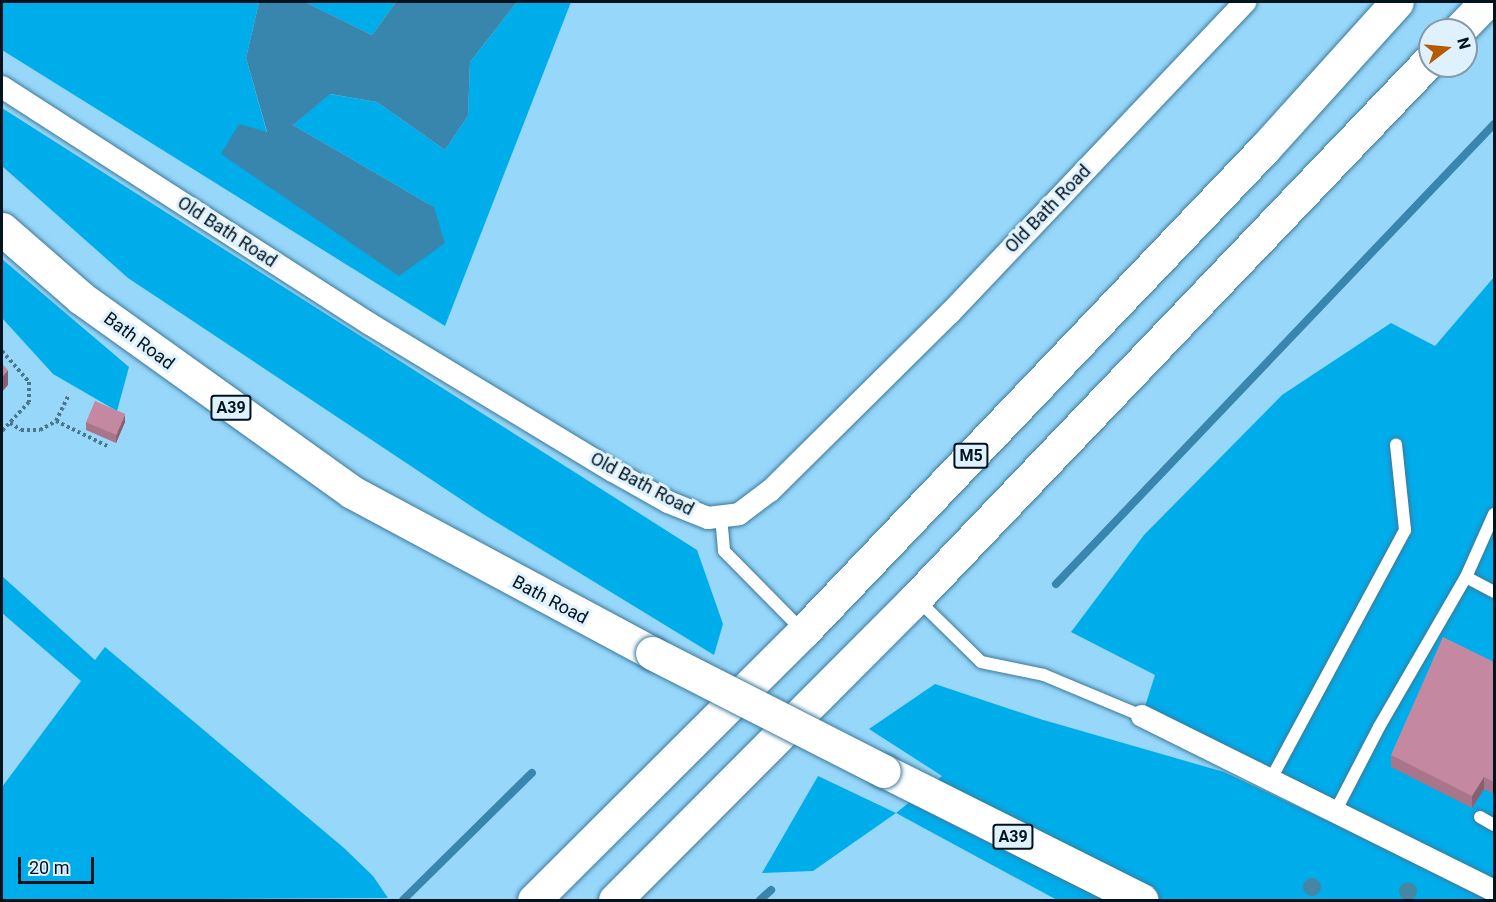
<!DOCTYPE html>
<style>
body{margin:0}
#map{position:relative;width:1496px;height:902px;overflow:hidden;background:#97d7fa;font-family:Roboto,sans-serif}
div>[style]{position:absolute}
.green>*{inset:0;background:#00adeb}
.water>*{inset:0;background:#3886ad}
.stream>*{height:8px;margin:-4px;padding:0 4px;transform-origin:4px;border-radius:4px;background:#3886ad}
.path>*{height:4px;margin-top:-2px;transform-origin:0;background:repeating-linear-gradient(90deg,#4c768d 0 3px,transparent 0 6px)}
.roads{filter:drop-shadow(0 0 2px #3b7999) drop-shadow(0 0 2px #3b7999)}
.service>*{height:12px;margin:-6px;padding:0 6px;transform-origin:6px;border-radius:6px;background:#fff}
.minor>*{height:22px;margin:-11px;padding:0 11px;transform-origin:11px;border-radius:11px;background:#fff}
.primary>*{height:33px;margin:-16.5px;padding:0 16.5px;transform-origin:16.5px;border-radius:16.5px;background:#fff}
.motorway>*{height:33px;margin:-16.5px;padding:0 16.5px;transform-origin:16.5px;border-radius:16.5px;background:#fff}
.bridges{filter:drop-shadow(0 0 2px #3b7999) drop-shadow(0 0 2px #3b7999)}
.primary-bridge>*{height:33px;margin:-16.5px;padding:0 16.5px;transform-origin:16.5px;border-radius:16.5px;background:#fff}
.trees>*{width:18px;height:18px;margin:-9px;border-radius:50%;background:#4486a4}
.wall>*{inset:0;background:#a9758a}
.shaded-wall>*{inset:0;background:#8a5f71}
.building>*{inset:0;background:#c588a1;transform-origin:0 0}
span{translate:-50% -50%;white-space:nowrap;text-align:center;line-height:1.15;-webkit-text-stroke:6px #def1fc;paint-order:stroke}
.shield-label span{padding:2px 4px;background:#def1fc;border:2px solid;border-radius:4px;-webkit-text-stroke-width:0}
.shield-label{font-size:16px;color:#00131f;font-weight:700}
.street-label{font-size:18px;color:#00131f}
.frame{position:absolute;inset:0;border:3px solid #00131f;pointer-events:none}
.north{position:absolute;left:1418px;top:18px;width:60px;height:60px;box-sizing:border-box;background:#def1fc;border:2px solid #8598a4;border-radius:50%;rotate:74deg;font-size:16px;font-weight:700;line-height:24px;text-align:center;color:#00131f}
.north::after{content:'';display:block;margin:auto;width:21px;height:27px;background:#b65900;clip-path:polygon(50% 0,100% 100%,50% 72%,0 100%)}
.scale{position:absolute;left:18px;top:857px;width:76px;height:27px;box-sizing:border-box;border:3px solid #00131f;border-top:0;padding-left:8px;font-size:18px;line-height:21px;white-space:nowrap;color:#00131f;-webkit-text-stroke:4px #def1fc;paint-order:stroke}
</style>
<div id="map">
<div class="green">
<div style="clip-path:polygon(2px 2px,259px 2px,246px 58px,267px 133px,434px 207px,293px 125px,329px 94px,377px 102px,445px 150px,468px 116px,470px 62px,517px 2px,571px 2px,445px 326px,2px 50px)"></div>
<div style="clip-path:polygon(305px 2px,396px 2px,372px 35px)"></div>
<div style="clip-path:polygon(2px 108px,697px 550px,723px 624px,714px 655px,483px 514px,128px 278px,2px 166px)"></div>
<div style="clip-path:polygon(2px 259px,129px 367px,117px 411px,53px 374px,2px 318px)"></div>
<div style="clip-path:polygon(1494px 277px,1494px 900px,1057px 900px,896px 813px,813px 871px,762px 873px,818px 776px,896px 813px,942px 776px,869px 729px,935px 684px,1040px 719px,1224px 772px,1326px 820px,1334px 812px,1142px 716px,1155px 675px,1071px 632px,1144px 535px,1282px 395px,1391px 323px,1435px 346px)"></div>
<div style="clip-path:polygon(2px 576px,95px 660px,105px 647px,344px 848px,373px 876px,388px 898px,2px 900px,2px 787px,81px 681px,2px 613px)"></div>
</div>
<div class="water">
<div style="clip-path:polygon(259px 2px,305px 2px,372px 35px,396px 2px,517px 2px,470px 62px,468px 116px,445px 150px,377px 102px,330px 94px,293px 125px,434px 207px,445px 243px,399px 276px,221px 154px,239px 124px,267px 132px,246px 58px)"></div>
</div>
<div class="stream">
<div style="left:1056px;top:584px;width:635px;rotate:-46.4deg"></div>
<div style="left:403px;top:900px;width:181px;rotate:-44.6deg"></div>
<div style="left:760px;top:900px;width:15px;rotate:-42deg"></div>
</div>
<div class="path">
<div style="left:2px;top:351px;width:41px;rotate:48.9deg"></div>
<div style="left:29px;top:382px;width:20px;rotate:90deg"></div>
<div style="left:29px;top:402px;width:40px;rotate:133deg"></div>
<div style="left:56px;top:421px;width:57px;rotate:26.1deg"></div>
<div style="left:10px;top:423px;width:13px;rotate:32deg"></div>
<div style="left:21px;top:430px;width:19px"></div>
<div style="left:40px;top:430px;width:18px;rotate:-29deg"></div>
<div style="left:56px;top:421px;width:28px;rotate:-64deg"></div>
</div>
<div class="roads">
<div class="service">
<div style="left:721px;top:516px;width:35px;rotate:85deg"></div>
<div style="left:724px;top:551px;width:111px;rotate:45.4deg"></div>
<div style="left:1466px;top:577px;width:69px;rotate:-66deg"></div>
<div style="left:917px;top:599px;width:90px;rotate:44.5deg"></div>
<div style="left:981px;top:662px;width:64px;rotate:11.7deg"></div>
<div style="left:1044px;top:675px;width:106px;rotate:22.7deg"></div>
<div style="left:1271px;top:779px;width:283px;rotate:-61.7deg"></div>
<div style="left:1405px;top:530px;width:86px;rotate:-96deg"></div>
<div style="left:1335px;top:812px;width:96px;rotate:-62.6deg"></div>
<div style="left:1379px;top:727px;width:173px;rotate:-59.9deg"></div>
<div style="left:1466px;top:577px;width:32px;rotate:28deg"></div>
<div style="left:1480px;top:817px;width:16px;rotate:30deg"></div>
</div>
<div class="minor">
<div style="left:2px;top:87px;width:438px;rotate:32.8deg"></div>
<div style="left:370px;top:324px;width:284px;rotate:31.2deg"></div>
<div style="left:613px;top:471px;width:63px;rotate:29.4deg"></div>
<div style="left:668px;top:502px;width:43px;rotate:21.8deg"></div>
<div style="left:708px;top:518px;width:31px;rotate:-7deg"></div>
<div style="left:739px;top:514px;width:39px;rotate:-37deg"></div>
<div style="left:770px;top:491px;width:253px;rotate:-44.7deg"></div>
<div style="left:950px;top:313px;width:429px;rotate:-46.5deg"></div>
<div style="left:1142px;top:716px;width:393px;rotate:26.4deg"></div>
</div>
<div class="primary">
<div style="left:2px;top:229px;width:105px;rotate:41.1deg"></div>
<div style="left:81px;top:298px;width:333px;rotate:35.6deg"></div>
<div style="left:352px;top:492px;width:340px;rotate:28.2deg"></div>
<div style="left:884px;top:771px;width:288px;rotate:26.6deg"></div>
</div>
<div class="motorway">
<div style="left:1459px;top:30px;width:39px;rotate:-46deg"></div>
<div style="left:534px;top:900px;width:381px;rotate:-44.9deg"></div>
<div style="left:804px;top:631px;width:666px;rotate:-46.34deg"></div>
<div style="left:1264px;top:149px;width:198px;rotate:-47.9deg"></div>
<div style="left:615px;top:900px;width:426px;rotate:-45.1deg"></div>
<div style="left:916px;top:598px;width:744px;rotate:-46.31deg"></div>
</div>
</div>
<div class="bridges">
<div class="primary-bridge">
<div style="left:652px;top:653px;width:260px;rotate:27deg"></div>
</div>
</div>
<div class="trees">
<div style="left:1312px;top:887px"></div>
<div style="left:1408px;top:891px"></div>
</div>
<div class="wall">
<div style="clip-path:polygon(86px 422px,125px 422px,116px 443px,86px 430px)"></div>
<div style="clip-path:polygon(1494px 662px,1494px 794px,1484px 789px,1472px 808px,1391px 767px,1391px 755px)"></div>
</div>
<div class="shaded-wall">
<div style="clip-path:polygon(8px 370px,8px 385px,2px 392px,2px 377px)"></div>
<div style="clip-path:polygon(125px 414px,125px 422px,116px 443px,116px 435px)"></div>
<div style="clip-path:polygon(1484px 777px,1484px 789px,1472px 808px,1472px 796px)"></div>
</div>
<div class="building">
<div style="clip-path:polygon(2px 364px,8px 370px,2px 377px)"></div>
<div style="left:95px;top:401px;width:33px;height:23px;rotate:23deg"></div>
<div style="clip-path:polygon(1443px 637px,1494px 662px,1494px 782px,1484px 777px,1472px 796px,1391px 755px)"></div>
</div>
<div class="shield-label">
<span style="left:231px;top:408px">A39</span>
<span style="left:971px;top:456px">M5</span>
<span style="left:1013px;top:837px">A39</span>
</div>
<div class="street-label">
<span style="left:1048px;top:209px;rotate:-46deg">Old Bath Road</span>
<span style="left:227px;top:232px;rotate:33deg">Old Bath Road</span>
<span style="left:139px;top:341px;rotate:37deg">Bath Road</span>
<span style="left:642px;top:484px;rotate:28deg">Old Bath Road</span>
<span style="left:550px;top:600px;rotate:28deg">Bath Road</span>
</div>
<div class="frame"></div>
<div class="north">N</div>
<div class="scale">20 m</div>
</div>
